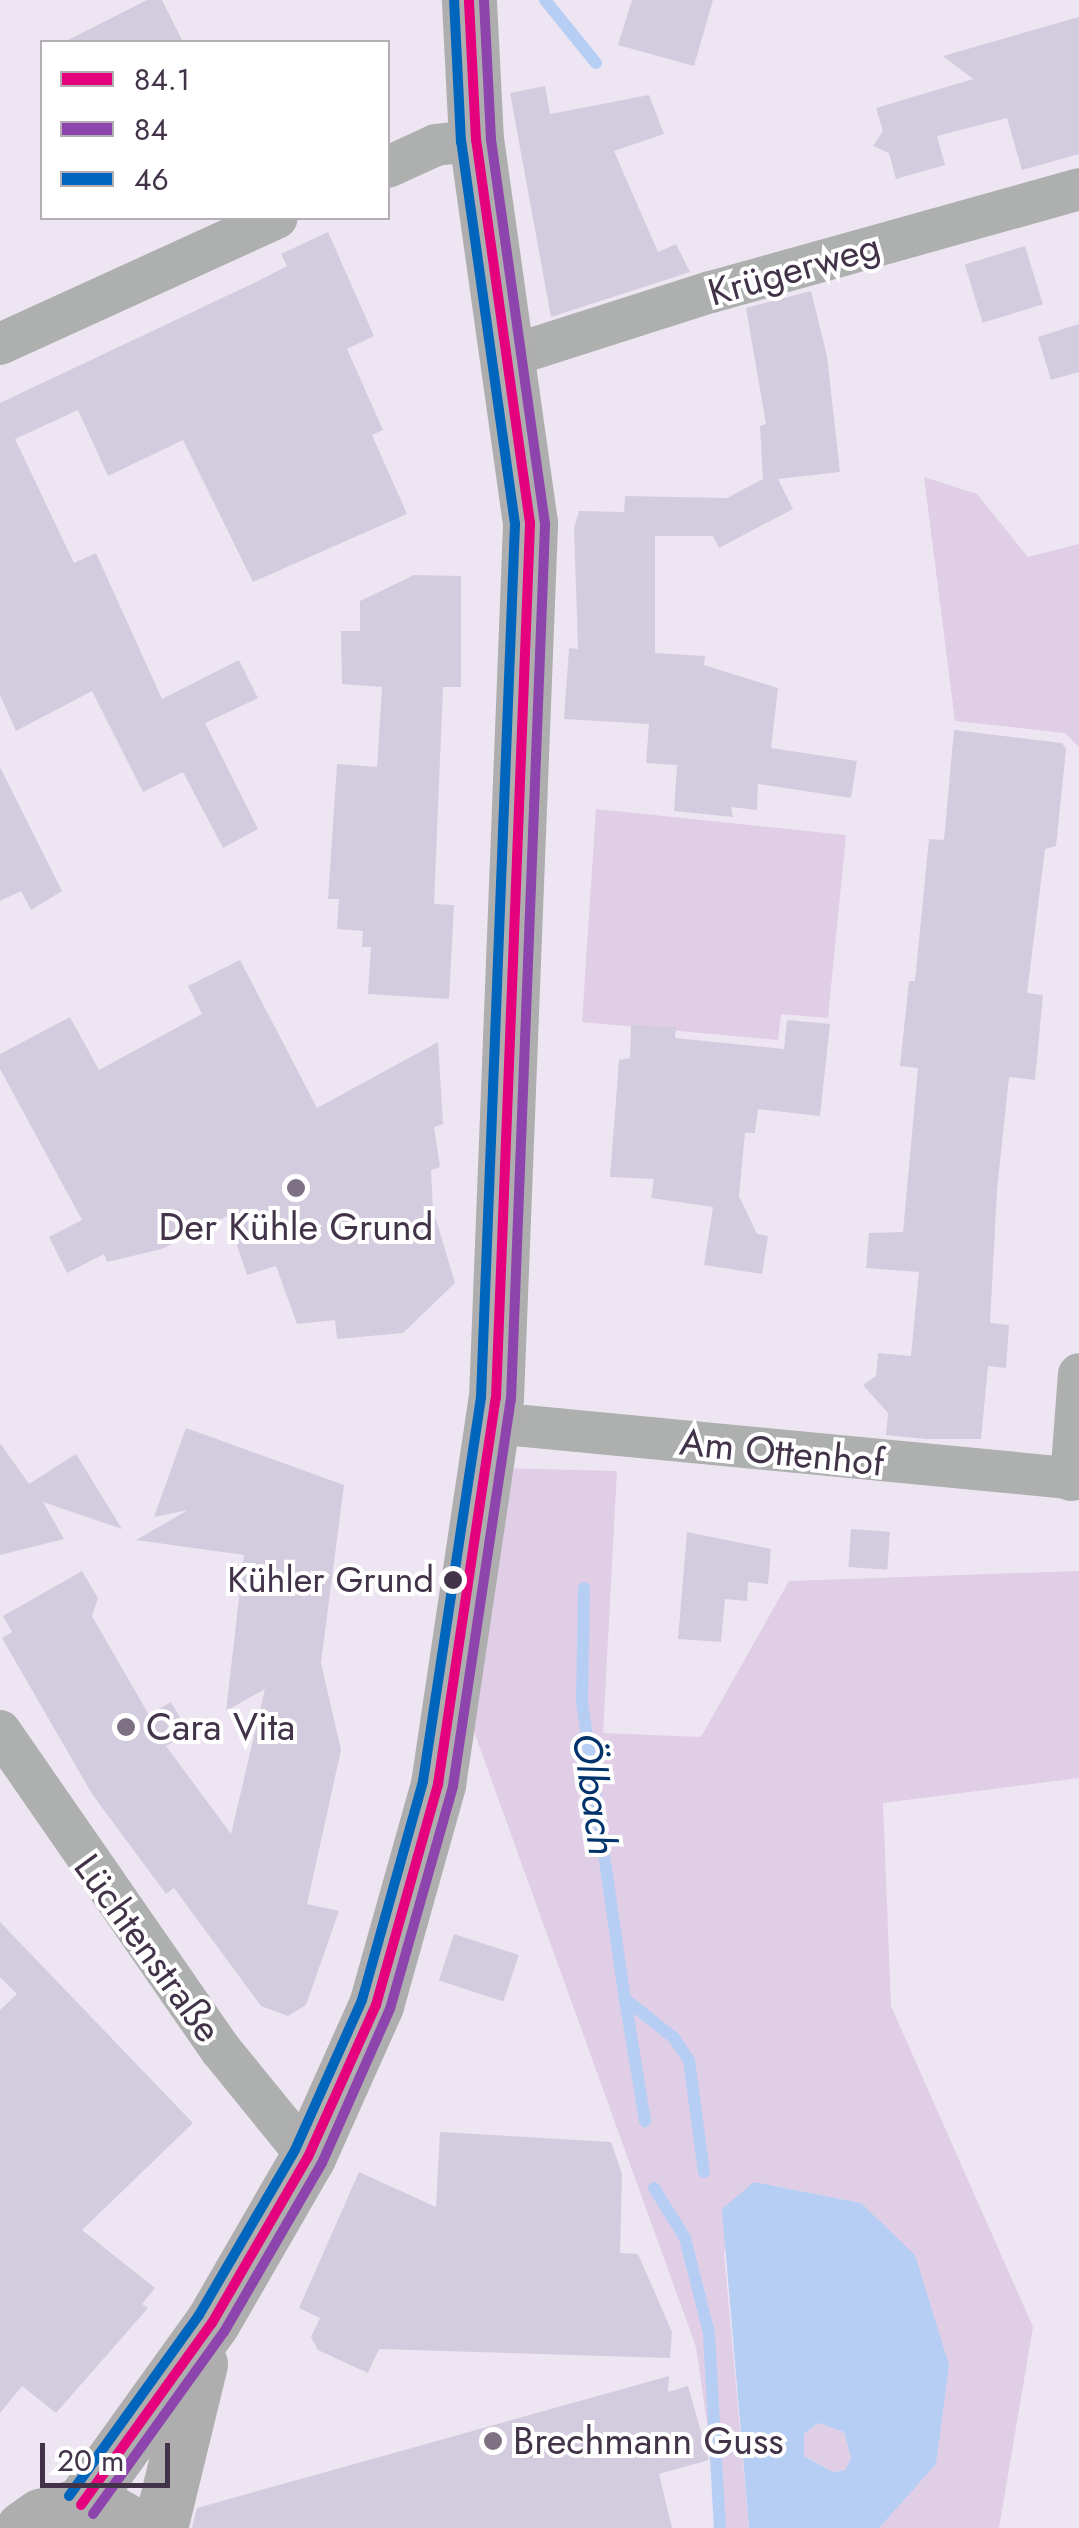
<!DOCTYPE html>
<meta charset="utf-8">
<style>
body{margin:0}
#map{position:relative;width:1079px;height:2528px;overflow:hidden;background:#eee5f2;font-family:Jost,sans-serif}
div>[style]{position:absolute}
.green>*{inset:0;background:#dfcee5}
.water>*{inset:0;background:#b7cef4}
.stream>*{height:12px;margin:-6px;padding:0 6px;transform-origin:6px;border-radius:6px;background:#b7cef4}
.building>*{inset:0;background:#d3ccde;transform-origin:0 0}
.minor>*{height:42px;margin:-21px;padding:0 21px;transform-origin:21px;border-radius:21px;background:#aeafaf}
.secondary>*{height:55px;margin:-27.5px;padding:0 27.5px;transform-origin:27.5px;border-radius:27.5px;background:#aeaeaf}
.bus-1>*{height:10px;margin:-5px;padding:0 5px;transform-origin:5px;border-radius:5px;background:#e5007d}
.bus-2>*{height:10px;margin:-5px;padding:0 5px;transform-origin:5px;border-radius:5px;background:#8e44ad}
.bus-3>*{height:10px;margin:-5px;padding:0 5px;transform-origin:5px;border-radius:5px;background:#0065bd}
.dots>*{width:28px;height:28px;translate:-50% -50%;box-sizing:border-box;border:5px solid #fff;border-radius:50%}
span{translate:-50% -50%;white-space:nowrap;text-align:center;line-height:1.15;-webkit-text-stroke:8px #fff;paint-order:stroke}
.bus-label{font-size:36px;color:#433349}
.right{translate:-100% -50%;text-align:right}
.street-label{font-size:38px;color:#433349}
.poi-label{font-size:38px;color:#433349}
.left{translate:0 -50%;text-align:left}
.water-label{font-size:40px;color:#00326b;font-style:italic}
.legend{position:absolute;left:40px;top:40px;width:350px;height:180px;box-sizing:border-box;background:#fff;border:2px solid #b4adb6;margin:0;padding:12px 18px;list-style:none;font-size:30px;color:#433349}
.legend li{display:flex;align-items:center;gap:20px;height:50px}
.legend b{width:50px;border:2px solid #b4adb6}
.scale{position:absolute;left:40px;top:2443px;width:130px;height:45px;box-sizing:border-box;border:5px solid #433349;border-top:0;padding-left:12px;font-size:30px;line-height:35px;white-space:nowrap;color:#433349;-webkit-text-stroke:8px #fff;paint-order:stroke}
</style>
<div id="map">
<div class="green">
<div style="clip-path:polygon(924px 477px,977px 494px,1028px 557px,1079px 544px,1079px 747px,1065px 733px,955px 721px)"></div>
<div style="clip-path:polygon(596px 809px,846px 835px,828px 1018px,781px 1014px,778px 1040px,582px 1022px)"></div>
<div style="clip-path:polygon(496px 1468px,617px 1471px,603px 1733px,701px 1737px,789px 1581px,1079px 1571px,1079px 1778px,883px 1803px,891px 2006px,1033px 2327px,999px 2528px,879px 2528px,935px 2464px,861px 2203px,754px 2182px,724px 2253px,749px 2528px,722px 2528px,696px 2347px,473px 1729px)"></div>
<div style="clip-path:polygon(818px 2423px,844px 2432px,851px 2458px,845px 2470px,833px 2472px,804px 2456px,804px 2434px)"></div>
</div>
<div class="water">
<div style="clip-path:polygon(evenodd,754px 2182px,861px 2203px,915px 2255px,949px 2365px,936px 2464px,879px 2528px,749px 2528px,722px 2209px,754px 2182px,818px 2423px,844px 2432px,851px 2458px,845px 2470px,833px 2472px,804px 2456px,804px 2434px,818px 2423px)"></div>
</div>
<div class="stream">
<div style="left:545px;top:0;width:81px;rotate:51deg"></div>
<div style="left:584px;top:1588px;width:114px;rotate:91deg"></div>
<div style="left:582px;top:1702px;width:300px;rotate:81.8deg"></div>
<div style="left:625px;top:1999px;width:63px;rotate:38.5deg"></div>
<div style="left:674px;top:2038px;width:27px;rotate:56deg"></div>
<div style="left:689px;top:2060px;width:113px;rotate:82.4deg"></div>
<div style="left:625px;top:1999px;width:124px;rotate:80.7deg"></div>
<div style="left:654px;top:2188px;width:59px;rotate:58.2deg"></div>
<div style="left:685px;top:2238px;width:98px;rotate:75.8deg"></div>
<div style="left:709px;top:2333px;width:195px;rotate:86.8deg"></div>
</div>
<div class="building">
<div style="clip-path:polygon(147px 0,162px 0,183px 42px,64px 42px)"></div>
<div style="clip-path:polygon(632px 0,713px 0,694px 66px,618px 45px)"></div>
<div style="clip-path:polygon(1079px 17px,1079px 154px,1022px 170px,1007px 118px,937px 136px,945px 165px,896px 179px,889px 153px,873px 146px,883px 131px,876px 108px,973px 79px,943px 56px)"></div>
<div style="clip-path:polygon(545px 86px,550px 114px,649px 95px,664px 134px,614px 151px,658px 252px,676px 244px,690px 272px,551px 317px,510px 93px)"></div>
<div style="clip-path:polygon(328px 232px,374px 336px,347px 349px,383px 430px,372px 435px,407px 514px,253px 582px,183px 440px,108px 476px,78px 410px,15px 439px,74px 563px,96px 553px,162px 699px,239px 660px,258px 698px,205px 723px,258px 829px,223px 848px,183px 772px,143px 792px,92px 691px,16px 731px,0 695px,0 403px,258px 281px,287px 266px,281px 254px)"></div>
<div style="left:1025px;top:246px;width:61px;height:63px;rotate:73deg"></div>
<div style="clip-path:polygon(811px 291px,827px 356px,840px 472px,778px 479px,793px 509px,719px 548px,713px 536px,655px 536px,655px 653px,705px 656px,704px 665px,778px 688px,771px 748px,857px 761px,851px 798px,758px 784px,757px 810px,731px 807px,733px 817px,674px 811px,677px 765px,646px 763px,649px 724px,564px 719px,569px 648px,578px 649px,574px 528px,579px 511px,624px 512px,625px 496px,727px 498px,763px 479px,760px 426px,766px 424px,746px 308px)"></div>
<div style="clip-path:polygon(1079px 324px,1079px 372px,1051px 380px,1038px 337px)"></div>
<div style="clip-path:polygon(414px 575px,461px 576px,461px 687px,443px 687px,434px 904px,454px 905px,449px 999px,368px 994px,371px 947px,362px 947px,363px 931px,337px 929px,339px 899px,328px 899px,337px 764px,377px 767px,382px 687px,342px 684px,341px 631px,360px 631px,360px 601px)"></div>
<div style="clip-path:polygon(954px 730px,1062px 743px,1066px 749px,1056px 846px,1045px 849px,1027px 993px,1043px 995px,1035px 1080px,1009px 1077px,997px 1190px,990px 1323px,1009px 1325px,1006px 1368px,988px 1366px,981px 1439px,926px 1439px,886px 1435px,888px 1413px,863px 1385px,876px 1376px,878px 1353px,911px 1356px,919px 1272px,866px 1268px,869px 1233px,903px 1232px,918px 1068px,900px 1066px,909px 981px,915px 981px,929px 839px,944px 840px)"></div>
<div style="clip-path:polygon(0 767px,62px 891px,31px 910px,21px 891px,0 901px)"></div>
<div style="clip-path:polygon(240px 960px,317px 1108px,438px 1042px,443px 1124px,434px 1127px,440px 1167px,431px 1170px,433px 1209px,455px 1283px,403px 1333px,337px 1339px,335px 1320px,297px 1324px,276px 1266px,247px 1275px,227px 1216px,162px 1249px,107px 1262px,104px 1254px,67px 1273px,49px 1237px,82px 1220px,0 1069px,0 1054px,70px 1017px,99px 1070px,202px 1014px,188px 986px)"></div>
<div style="clip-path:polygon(787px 1020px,830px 1024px,820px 1116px,758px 1109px,755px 1133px,745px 1133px,739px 1196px,757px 1234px,768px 1236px,762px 1274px,704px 1265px,713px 1207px,651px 1198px,654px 1179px,610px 1177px,619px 1060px,630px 1058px,631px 1025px,676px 1027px,675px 1038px,784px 1049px)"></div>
<div style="clip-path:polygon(186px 1428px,344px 1485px,321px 1663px,341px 1750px,307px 1904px,339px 1911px,306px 2005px,288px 2016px,261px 2006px,174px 1888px,166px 1894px,92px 1794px,2px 1638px,12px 1632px,3px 1616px,82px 1571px,98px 1598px,92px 1616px,149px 1715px,171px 1702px,189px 1733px,166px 1746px,231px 1834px,265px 1689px,226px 1711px,244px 1555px,136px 1540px,188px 1510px,154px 1517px)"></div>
<div style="clip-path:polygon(0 1443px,29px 1484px,76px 1454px,122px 1529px,43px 1502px,64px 1539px,0 1555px)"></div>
<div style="left:851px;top:1529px;width:39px;height:38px;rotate:4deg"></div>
<div style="clip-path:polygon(687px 1532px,771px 1549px,768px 1584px,748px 1582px,747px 1601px,725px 1599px,721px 1642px,678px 1639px)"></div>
<div style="clip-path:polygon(0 1922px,193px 2123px,82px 2230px,155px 2288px,142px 2304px,148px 2308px,56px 2413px,22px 2386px,0 2413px,0 2010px,17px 1994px,0 1977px)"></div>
<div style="left:454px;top:1934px;width:68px;height:49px;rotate:18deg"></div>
<div style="clip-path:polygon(440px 2132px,611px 2142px,622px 2174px,620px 2253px,638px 2254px,672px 2332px,670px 2358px,379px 2349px,368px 2373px,318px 2350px,311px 2337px,320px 2318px,299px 2308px,359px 2172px,436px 2207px)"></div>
<div style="clip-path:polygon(669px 2376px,668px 2392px,688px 2386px,709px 2460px,659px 2474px,672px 2528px,192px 2528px,197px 2508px)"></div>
</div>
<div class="minor">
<div style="left:388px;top:167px;width:53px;rotate:-24.6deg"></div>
<div style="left:436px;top:145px;width:40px;rotate:-7.1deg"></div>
<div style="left:0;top:344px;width:304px;rotate:-24.5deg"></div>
<div style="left:510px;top:356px;width:211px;rotate:-17.7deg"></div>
<div style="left:711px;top:292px;width:382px;rotate:-15.6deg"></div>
<div style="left:494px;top:1423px;width:588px;rotate:5.47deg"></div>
<div style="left:1071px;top:1480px;width:106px;rotate:-85.7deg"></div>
<div style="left:0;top:1731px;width:388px;rotate:55.3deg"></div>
<div style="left:221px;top:2050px;width:138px;rotate:50.9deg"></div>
</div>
<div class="secondary">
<div style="left:81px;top:2505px;width:224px;rotate:-54.3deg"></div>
<div style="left:212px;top:2323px;width:192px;rotate:-60deg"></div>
<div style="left:308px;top:2157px;width:167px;rotate:-65.9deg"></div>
<div style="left:376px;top:2005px;width:230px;rotate:-74.3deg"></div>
<div style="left:438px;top:1784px;width:390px;rotate:-81.5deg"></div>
<div style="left:496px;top:1398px;width:876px;rotate:-87.77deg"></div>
<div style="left:530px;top:523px;width:387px;rotate:-98deg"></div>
<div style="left:476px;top:140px;width:140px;rotate:-92.9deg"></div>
<div style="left:23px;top:2528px;width:21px;rotate:-35deg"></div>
<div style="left:40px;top:2516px;width:42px;rotate:-15deg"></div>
<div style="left:81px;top:2505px;width:22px;rotate:8deg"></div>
<div style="left:103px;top:2508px;width:41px;rotate:29.1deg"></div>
<div style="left:160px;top:2528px;width:169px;rotate:-76.3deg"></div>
</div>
<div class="bus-1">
<div style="left:81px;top:2505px;width:224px;rotate:-54.3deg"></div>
<div style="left:212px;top:2323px;width:192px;rotate:-60deg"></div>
<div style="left:308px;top:2157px;width:167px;rotate:-65.9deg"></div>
<div style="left:376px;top:2005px;width:230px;rotate:-74.3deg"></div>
<div style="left:438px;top:1784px;width:390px;rotate:-81.5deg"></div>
<div style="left:496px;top:1398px;width:876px;rotate:-87.77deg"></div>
<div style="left:530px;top:523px;width:387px;rotate:-98deg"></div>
<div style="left:476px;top:140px;width:140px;rotate:-92.9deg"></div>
</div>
<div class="bus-2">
<div style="left:93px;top:2514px;width:224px;rotate:-54.3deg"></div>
<div style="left:224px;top:2332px;width:195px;rotate:-59.9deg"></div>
<div style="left:322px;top:2163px;width:168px;rotate:-66.2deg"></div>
<div style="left:390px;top:2009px;width:232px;rotate:-74.2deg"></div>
<div style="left:453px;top:1786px;width:391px;rotate:-81.5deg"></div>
<div style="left:511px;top:1399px;width:876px;rotate:-87.77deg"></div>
<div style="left:545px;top:524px;width:389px;rotate:-98deg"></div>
<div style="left:491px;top:139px;width:139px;rotate:-92.9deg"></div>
</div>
<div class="bus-3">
<div style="left:69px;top:2496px;width:223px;rotate:-54.3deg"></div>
<div style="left:199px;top:2315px;width:191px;rotate:-59.8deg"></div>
<div style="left:295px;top:2150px;width:164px;rotate:-65.9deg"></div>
<div style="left:362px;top:2000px;width:227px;rotate:-74.4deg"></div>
<div style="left:423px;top:1781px;width:388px;rotate:-81.4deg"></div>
<div style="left:481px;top:1397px;width:874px;rotate:-87.77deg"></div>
<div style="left:515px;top:524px;width:386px;rotate:-98deg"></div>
<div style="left:461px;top:142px;width:141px;rotate:-92.8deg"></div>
</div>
<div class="dots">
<div style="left:296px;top:1188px;background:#7f7184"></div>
<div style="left:453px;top:1580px;background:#433349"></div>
<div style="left:126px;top:1727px;background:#7f7184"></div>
<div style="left:493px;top:2441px;background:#7f7184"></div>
</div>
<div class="bus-label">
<span class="right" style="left:434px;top:1580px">Kühler Grund</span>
</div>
<div class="street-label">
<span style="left:794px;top:269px;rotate:-16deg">Krügerweg</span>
<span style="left:782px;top:1452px;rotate:6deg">Am Ottenhof</span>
<span style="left:148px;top:1948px;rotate:54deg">Lüchtenstraße</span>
</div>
<div class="poi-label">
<span style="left:296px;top:1227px">Der Kühle Grund</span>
<span class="left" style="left:146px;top:1727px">Cara Vita</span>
<span class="left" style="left:513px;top:2441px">Brechmann Guss</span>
</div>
<div class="water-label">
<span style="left:595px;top:1794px;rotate:82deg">Ölbach</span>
</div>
<ul class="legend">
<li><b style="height:12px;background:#e5007d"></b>84.1</li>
<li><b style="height:12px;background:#8e44ad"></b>84</li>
<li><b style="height:12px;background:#0065bd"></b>46</li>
</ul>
<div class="scale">20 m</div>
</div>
